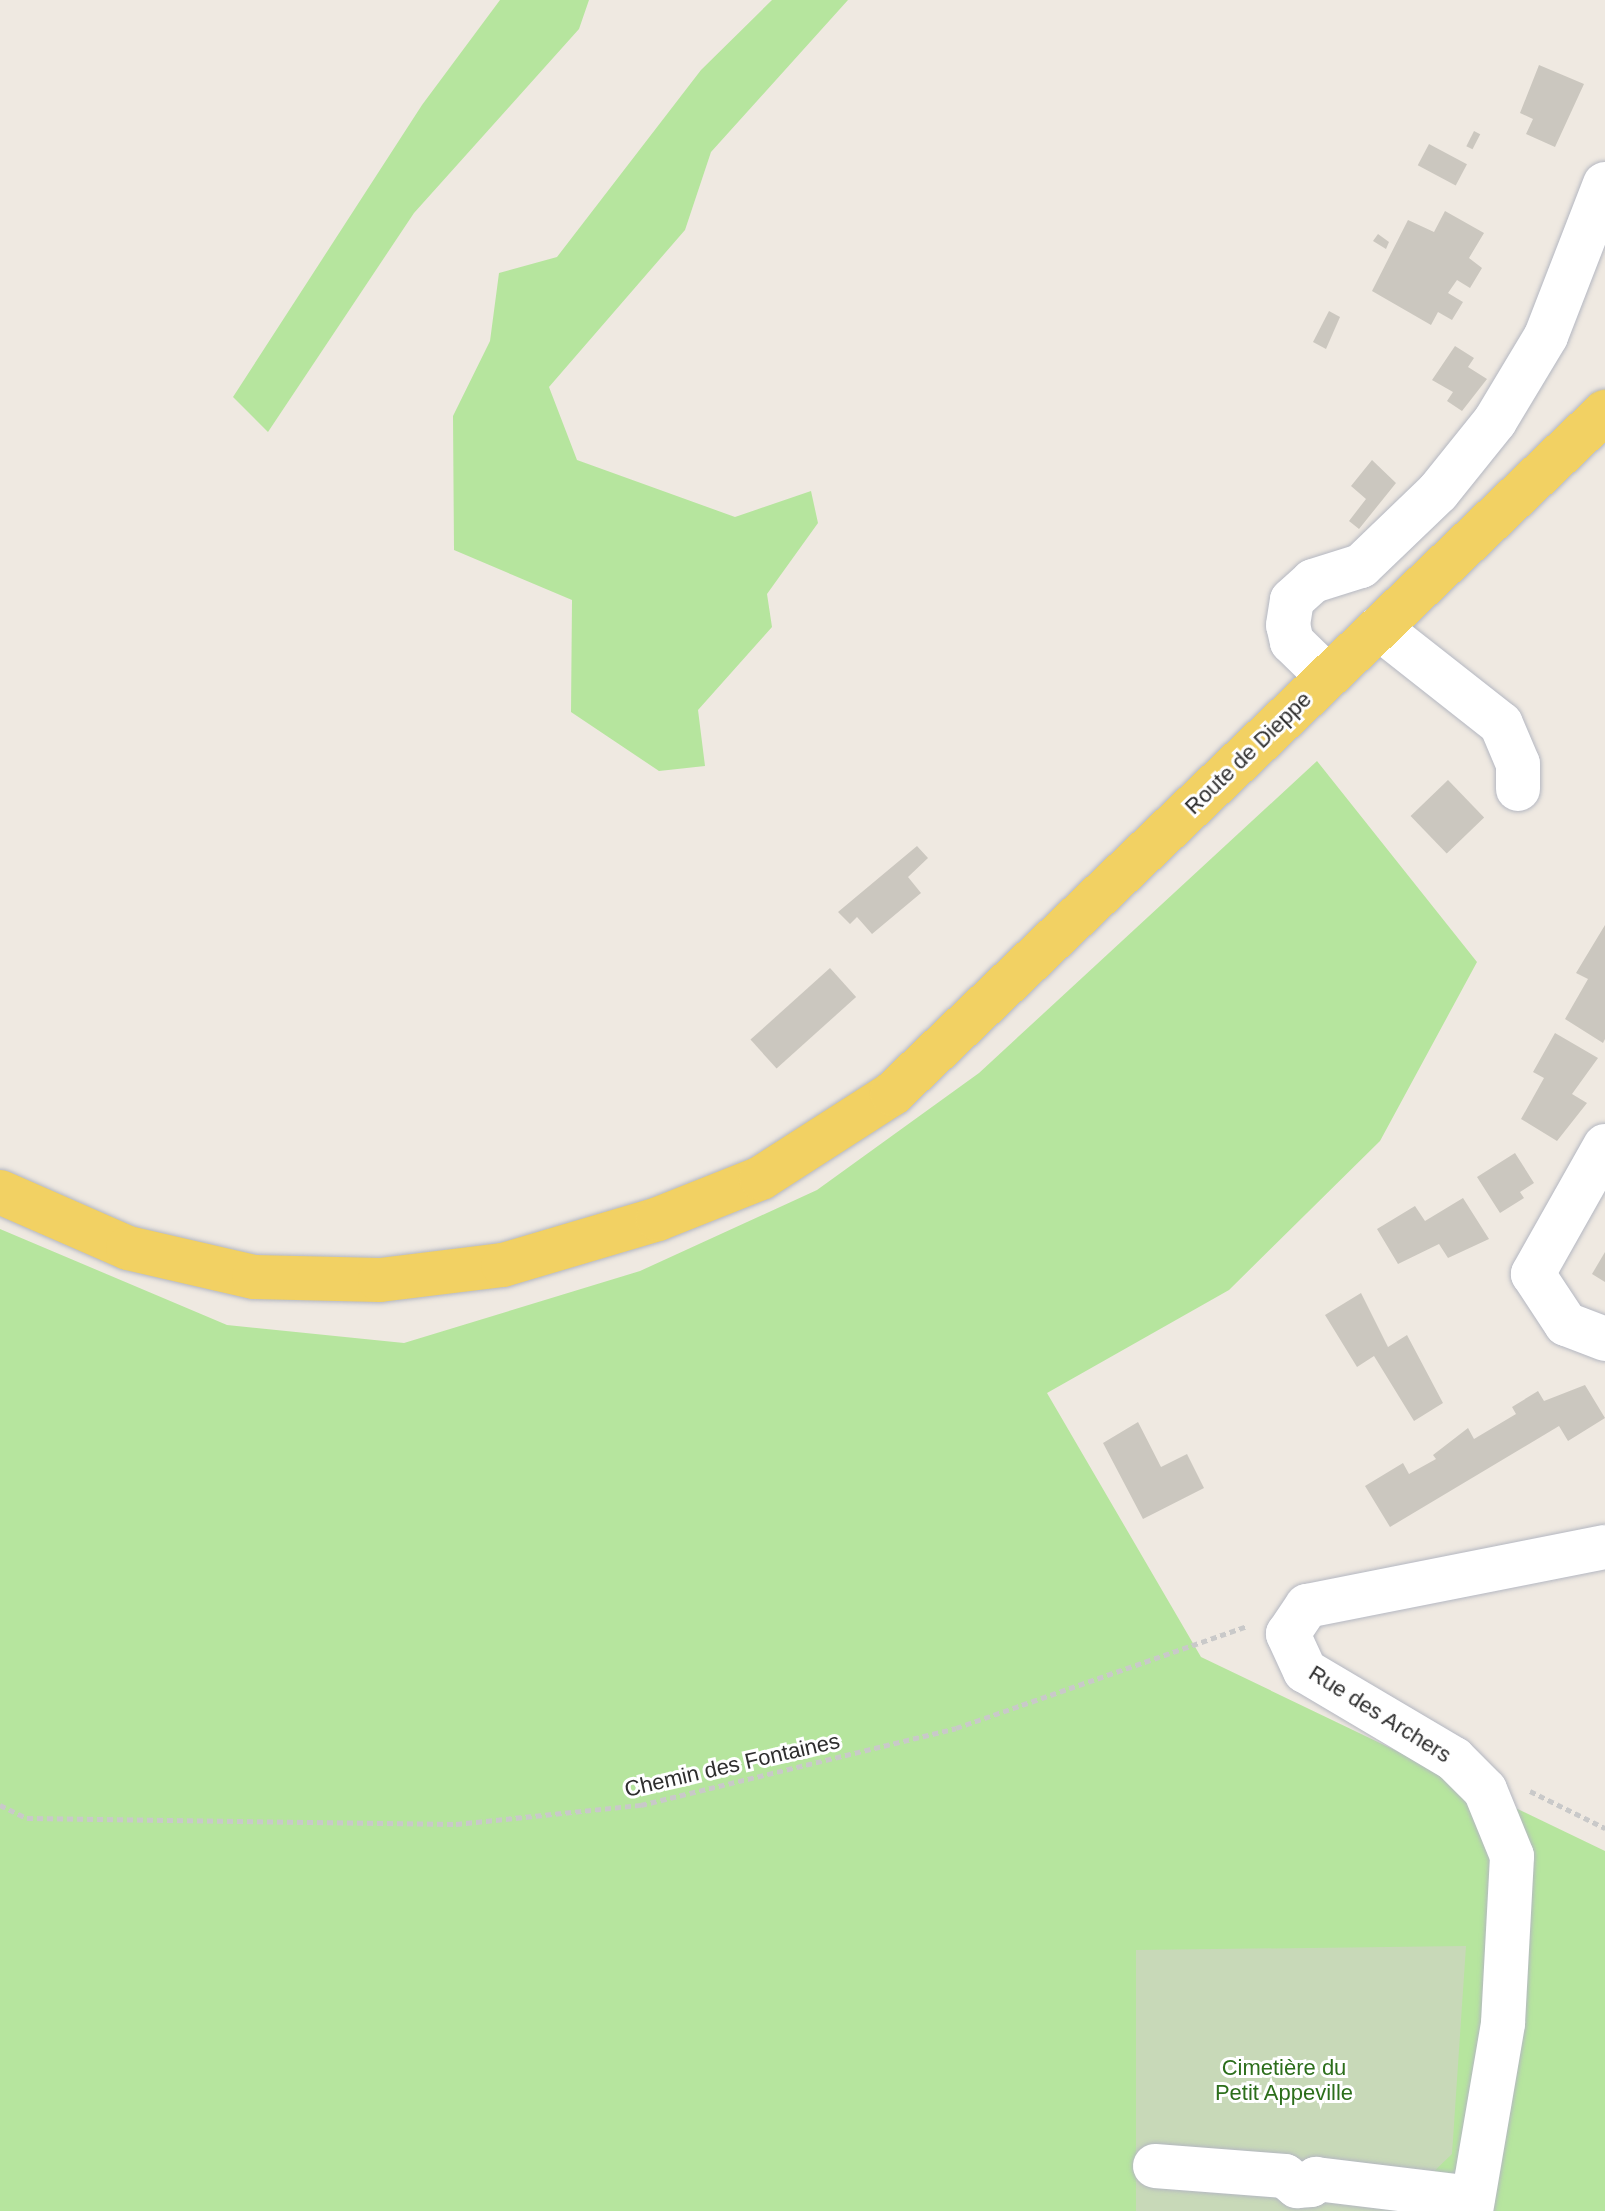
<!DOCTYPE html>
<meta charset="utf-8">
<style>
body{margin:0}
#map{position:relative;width:1605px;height:2211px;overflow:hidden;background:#efe9e1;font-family:Helvetica,sans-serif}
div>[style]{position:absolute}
.green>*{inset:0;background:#b6e59e}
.cemetery>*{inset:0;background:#c8d9b8}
.building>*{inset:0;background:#cbc7bf;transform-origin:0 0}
.path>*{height:5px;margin-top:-2.5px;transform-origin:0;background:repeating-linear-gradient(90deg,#c9c9c9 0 6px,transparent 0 10px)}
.roads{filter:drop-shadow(0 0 2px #b4b7c1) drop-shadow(0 0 2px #b4b7c1)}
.minor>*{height:44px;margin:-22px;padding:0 22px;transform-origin:22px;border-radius:22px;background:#fff}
.major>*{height:44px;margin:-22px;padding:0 22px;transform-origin:22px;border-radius:22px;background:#f2d163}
span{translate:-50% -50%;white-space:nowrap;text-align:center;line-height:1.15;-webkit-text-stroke:6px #fff;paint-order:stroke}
.street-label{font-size:22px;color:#2e2e2e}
.park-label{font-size:22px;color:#2c6e1b}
</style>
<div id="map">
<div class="green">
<div style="clip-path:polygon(500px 0,589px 0,579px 29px,414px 213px,268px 432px,233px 397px,422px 105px)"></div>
<div style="clip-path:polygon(772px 0,848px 0,711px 152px,685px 230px,549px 387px,577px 460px,735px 517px,811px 491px,818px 523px,767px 594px,772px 627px,698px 710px,705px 766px,659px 771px,571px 712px,572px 600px,454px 550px,453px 416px,490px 341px,499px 273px,557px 257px,701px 70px)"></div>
<div style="clip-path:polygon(1317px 761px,1477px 962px,1380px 1141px,1229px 1290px,1047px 1393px,1201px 1657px,1605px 1851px,1605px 2211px,0 2211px,0 1229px,227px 1325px,404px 1343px,640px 1271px,817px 1190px,979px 1073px)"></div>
</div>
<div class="cemetery">
<div style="clip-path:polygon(1466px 1946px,1452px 2154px,1429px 2176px,1432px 2211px,1136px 2211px,1136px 1950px)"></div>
</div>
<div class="building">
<div style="clip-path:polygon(1539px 65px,1584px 84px,1555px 147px,1526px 134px,1533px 119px,1520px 113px)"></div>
<div style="left:1474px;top:131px;width:7px;height:17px;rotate:27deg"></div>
<div style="left:1429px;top:144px;width:43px;height:24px;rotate:28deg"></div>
<div style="clip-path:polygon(1445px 211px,1484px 233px,1469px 258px,1482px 268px,1470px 288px,1457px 280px,1448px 293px,1463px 302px,1452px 320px,1438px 312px,1431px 325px,1372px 291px,1408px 220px,1434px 232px)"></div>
<div style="clip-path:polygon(1378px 234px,1389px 242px,1386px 249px,1373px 241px)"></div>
<div style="clip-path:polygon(1329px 311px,1340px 317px,1326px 349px,1313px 342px)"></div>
<div style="clip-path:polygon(1455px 346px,1474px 358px,1468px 367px,1487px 379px,1462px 411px,1447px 401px,1453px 392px,1432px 380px)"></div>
<div style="clip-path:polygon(1372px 460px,1396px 483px,1359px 529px,1349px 521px,1366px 499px,1351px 486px)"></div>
<div style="left:1448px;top:780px;width:52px;height:52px;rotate:46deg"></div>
<div style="clip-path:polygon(917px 846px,928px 858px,908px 877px,921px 893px,872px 934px,857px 917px,850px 924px,838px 912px)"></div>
<div style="clip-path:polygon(1605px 925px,1605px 1039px,1603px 1043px,1565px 1019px,1588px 979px,1576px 973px)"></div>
<div style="left:830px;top:968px;width:39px;height:107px;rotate:48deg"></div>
<div style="clip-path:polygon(1555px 1033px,1598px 1058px,1572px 1094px,1587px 1103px,1557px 1141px,1521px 1119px,1544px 1078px,1533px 1072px)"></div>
<div style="clip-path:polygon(1515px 1153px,1534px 1183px,1520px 1192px,1524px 1198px,1500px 1213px,1477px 1177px)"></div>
<div style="clip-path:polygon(1463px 1198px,1489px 1239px,1448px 1258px,1439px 1244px,1398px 1264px,1377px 1229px,1415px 1206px,1425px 1221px)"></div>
<div style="clip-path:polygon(1605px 1252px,1605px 1282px,1592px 1274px)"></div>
<div style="clip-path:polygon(1361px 1293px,1388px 1347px,1407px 1335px,1443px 1403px,1414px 1421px,1374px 1356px,1357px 1367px,1325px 1315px)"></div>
<div style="clip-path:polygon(1585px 1385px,1605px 1418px,1568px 1441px,1559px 1426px,1390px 1527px,1365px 1486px,1403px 1463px,1409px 1474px,1436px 1459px,1433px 1455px,1468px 1428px,1474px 1439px,1516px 1414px,1512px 1407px,1538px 1391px,1544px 1401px)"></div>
<div style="clip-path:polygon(1138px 1422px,1161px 1467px,1187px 1454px,1204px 1488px,1143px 1519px,1103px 1443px)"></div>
</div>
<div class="path">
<div style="left:1530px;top:1791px;width:84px;rotate:26.3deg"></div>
<div style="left:0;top:1805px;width:30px;rotate:26deg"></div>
<div style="left:27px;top:1818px;width:429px;rotate:0.8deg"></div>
<div style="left:456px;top:1824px;width:186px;rotate:-5.9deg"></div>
<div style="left:641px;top:1805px;width:324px;rotate:-13.7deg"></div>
<div style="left:956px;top:1728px;width:309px;rotate:-19.3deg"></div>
</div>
<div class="roads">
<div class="minor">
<div style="left:1379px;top:628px;width:155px;rotate:38.2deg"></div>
<div style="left:1501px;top:724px;width:43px;rotate:67deg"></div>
<div style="left:1518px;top:764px;width:25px;rotate:90deg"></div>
<div style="left:1327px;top:676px;width:49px;rotate:-135.8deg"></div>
<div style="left:1292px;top:642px;width:17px;rotate:-103deg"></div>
<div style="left:1288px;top:625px;width:25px;rotate:-81deg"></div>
<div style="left:1292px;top:600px;width:28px;rotate:-42deg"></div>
<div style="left:1313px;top:581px;width:50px;rotate:-17.4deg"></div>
<div style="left:1361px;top:566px;width:107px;rotate:-43.9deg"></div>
<div style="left:1438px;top:492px;width:91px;rotate:-51.2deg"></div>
<div style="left:1495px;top:421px;width:99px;rotate:-59deg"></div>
<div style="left:1546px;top:336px;width:163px;rotate:-68.8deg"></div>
<div style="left:1605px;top:1146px;width:147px;rotate:119.4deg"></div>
<div style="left:1533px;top:1274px;width:60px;rotate:56.6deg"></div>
<div style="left:1566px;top:1324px;width:42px;rotate:21deg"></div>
<div style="left:1155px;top:2166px;width:130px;rotate:4.4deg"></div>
<div style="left:1285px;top:2176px;width:16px;rotate:40deg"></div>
<div style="left:1297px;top:2186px;width:14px;rotate:-4deg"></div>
<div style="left:1311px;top:2185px;width:8px;rotate:-50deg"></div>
<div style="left:1316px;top:2179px;width:158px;rotate:6.9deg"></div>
<div style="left:1471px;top:2211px;width:191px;rotate:-80.3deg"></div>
<div style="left:1503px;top:2023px;width:167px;rotate:-86.9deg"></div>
<div style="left:1512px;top:1856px;width:71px;rotate:-112.2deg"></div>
<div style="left:1485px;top:1790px;width:44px;rotate:-135deg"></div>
<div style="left:1454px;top:1759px;width:173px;rotate:-149.4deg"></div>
<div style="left:1305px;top:1671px;width:41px;rotate:-114.7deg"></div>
<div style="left:1288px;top:1634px;width:34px;rotate:-56deg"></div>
<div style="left:1307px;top:1606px;width:304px;rotate:-11.2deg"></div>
</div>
<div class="major">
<div style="left:0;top:1192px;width:140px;rotate:23.6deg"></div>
<div style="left:128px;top:1248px;width:129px;rotate:13deg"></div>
<div style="left:254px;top:1277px;width:126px;rotate:1.4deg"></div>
<div style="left:380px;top:1280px;width:124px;rotate:-7deg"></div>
<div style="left:503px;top:1265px;width:162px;rotate:-16.5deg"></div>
<div style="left:658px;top:1219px;width:111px;rotate:-21.7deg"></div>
<div style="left:761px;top:1178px;width:156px;rotate:-32.7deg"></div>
<div style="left:892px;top:1094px;width:987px;rotate:-43.73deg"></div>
</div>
</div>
<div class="street-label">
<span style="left:1248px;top:753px;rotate:-44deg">Route de Dieppe</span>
<span style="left:1380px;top:1714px;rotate:32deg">Rue des Archers</span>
<span style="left:732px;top:1765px;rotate:-13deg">Chemin des Fontaines</span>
</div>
<div class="park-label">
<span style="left:1284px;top:2080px">Cimetière du<br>Petit Appeville</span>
</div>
</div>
